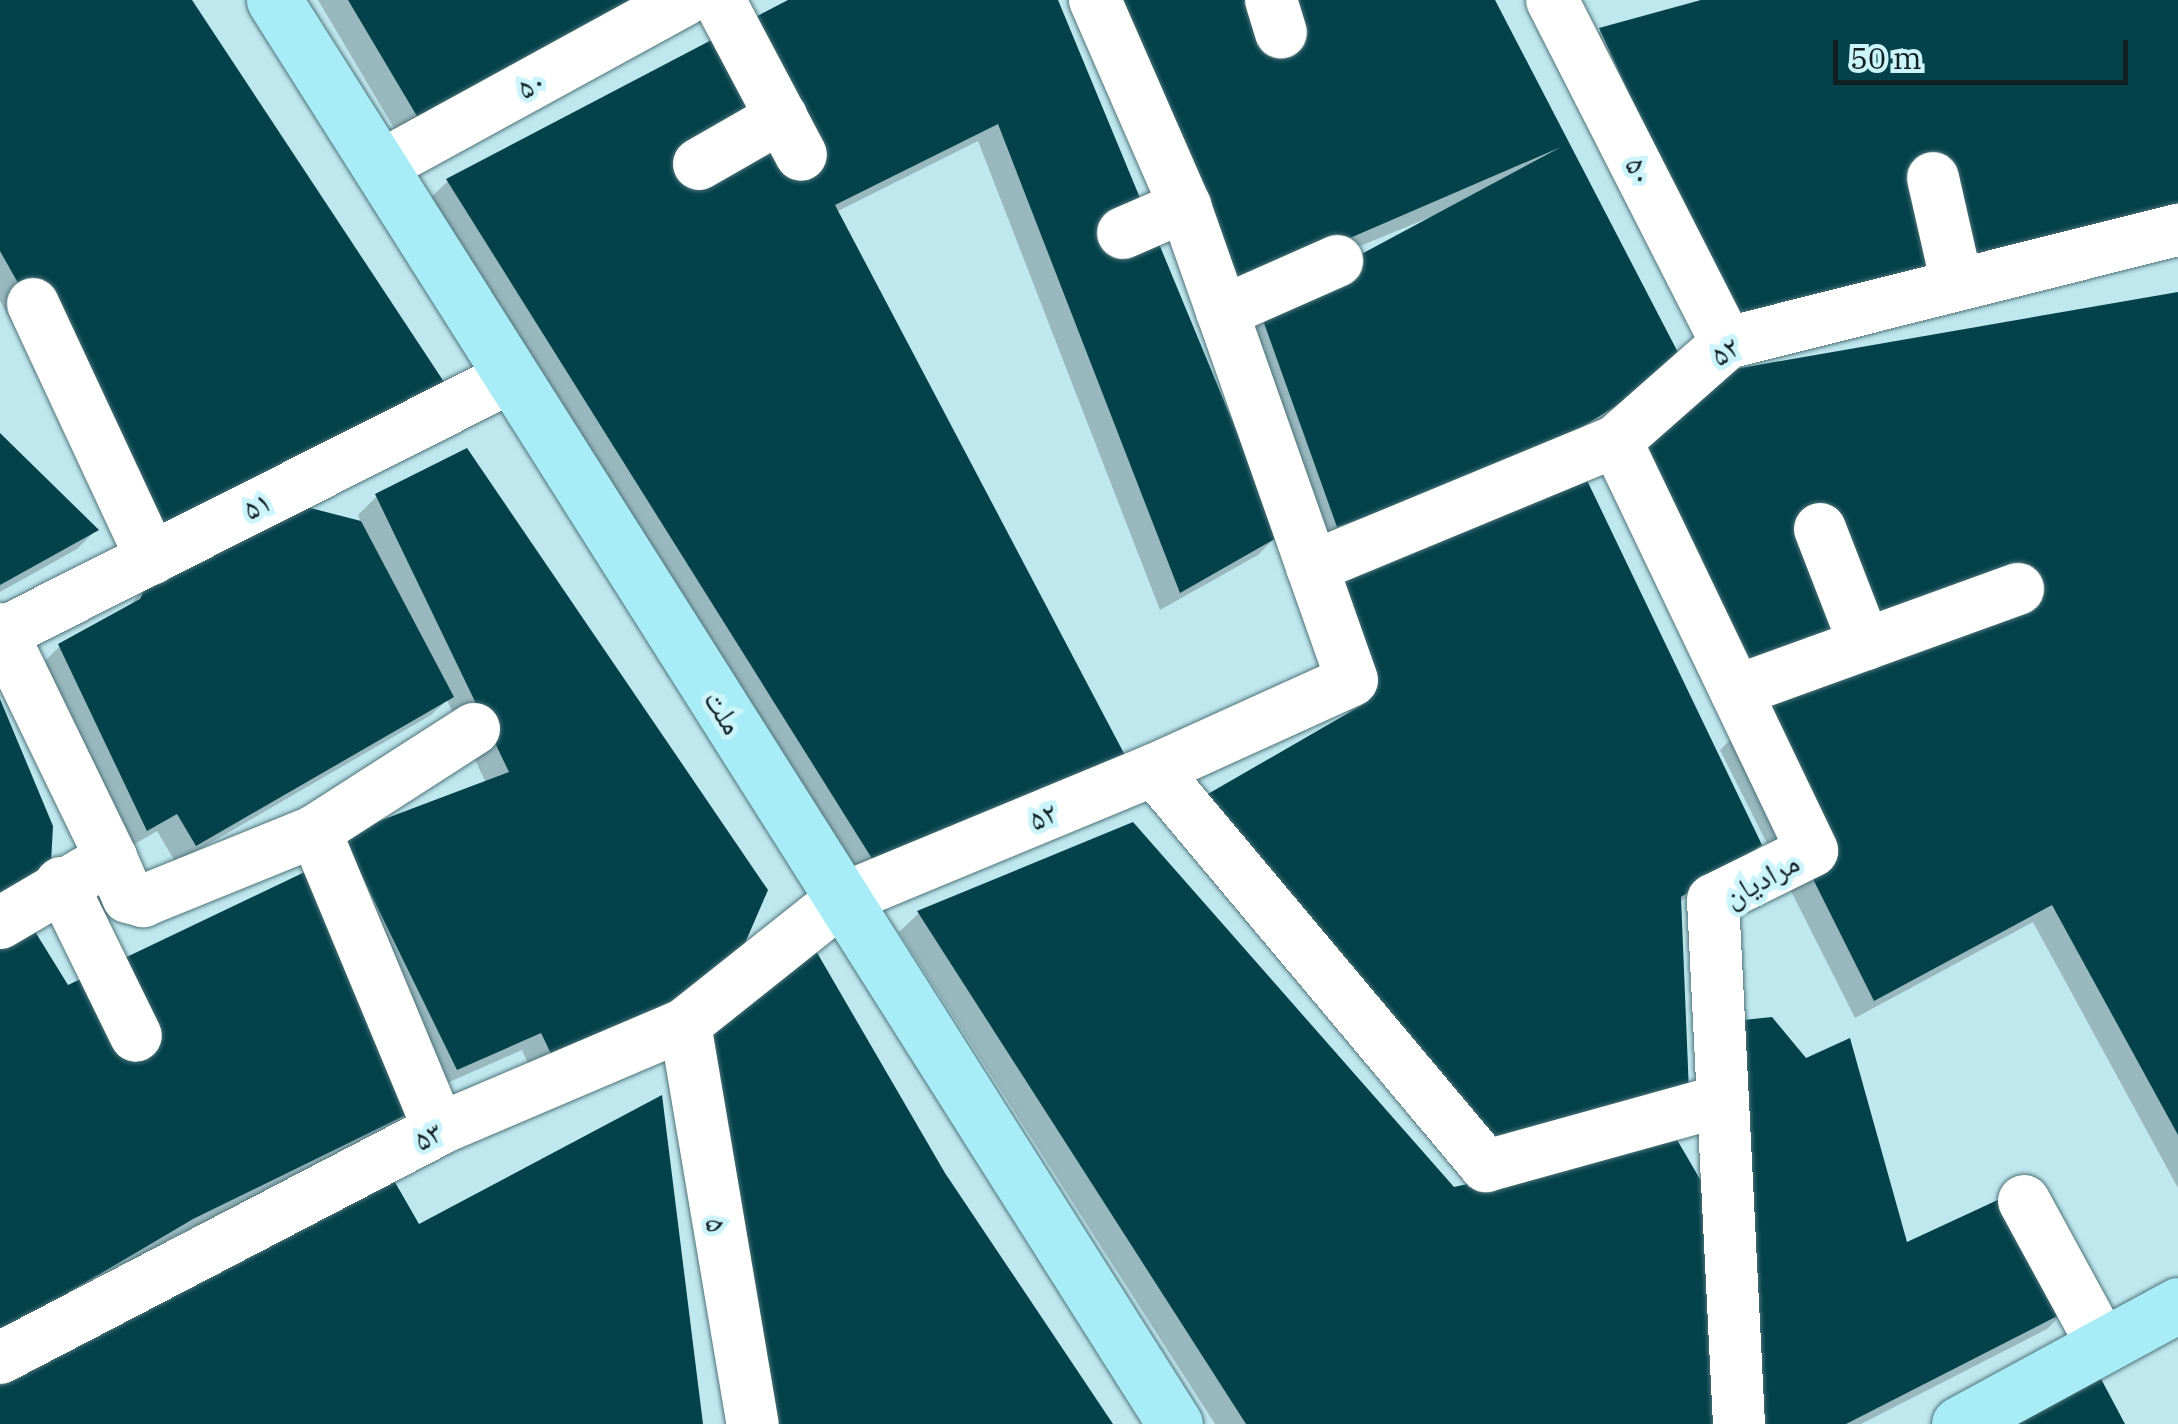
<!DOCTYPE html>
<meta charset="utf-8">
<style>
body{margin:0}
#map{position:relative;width:2178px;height:1424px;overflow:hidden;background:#bfe7ee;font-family:"IBM Plex Serif","Noto Naskh Arabic",serif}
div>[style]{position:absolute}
.shadow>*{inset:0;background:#0003}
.building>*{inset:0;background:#04424b}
.roads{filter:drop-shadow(0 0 2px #4e7379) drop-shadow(0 0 2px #4e7379)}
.minor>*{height:52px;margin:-26px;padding:0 26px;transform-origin:26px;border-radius:26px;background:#fff}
.major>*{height:55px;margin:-27.5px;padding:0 27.5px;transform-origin:27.5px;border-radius:27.5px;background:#a7ecf7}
span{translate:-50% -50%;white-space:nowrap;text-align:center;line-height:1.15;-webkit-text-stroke:10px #ccf4fb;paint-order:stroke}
.street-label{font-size:30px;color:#101f22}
.scale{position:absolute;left:1833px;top:40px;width:295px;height:45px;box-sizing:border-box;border:5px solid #101f22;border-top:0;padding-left:12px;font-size:30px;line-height:35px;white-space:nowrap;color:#101f22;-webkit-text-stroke:8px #ccf4fb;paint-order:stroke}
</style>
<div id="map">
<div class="shadow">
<div style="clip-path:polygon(0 0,188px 0,141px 554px,0 301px)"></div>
<div style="clip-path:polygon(318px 0,667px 0,404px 145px)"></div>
<div style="clip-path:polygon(793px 0,1055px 0,1277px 536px,1258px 555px,1160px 610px,978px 141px,836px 212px,1125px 761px,856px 882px,428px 200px,447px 182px)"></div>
<div style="clip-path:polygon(1085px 0,1495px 0,1681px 364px,1662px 383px,1513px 474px,1318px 545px,1241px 331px,1455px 207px,1214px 306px)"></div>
<div style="clip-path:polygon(1711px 0,2178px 0,1714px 337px,1582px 49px,1601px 30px)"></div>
<div style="clip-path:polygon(2178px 294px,2178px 1188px,2033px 922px,1855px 1018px,1720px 750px)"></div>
<div style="clip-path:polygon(0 437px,96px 530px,77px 549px,0 592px)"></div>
<div style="clip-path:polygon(377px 496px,765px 891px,536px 1081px,522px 1050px,438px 1087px,324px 856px,486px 783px,447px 700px,431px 715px,176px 863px,157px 831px,128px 848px,41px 665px,60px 646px,127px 609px,154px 575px,362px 524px,358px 515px)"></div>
<div style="clip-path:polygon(1317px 601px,1739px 864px,1678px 903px,1349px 715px)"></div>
<div style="clip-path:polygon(1133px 825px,1454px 1190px,1701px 1187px,1805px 1061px,1906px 1245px,2066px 1310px,2047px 1329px,1861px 1424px,1215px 1424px,899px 932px,918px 914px)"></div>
<div style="clip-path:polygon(67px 988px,409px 1111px,390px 1130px,172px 1238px,0 1339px)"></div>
</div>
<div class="building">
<div style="clip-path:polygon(0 0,192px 0,450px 391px,161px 537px,0 251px)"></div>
<div style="clip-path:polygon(348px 0,655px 0,424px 128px)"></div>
<div style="clip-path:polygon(788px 0,1058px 0,1280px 536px,1180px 593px,998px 124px,835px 205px,1128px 761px,876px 865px,446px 179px)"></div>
<div style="clip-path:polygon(1112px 0,1495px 0,1684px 364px,1535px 456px,1337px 527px,1259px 309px,1561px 147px,1234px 288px)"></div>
<div style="clip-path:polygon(1701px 0,2178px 0,2178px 209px,1733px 320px,1599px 28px)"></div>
<div style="clip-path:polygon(2178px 292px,2178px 1135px,2052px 905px,1874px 1001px,1738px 729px,1641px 441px,1717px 372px)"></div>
<div style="clip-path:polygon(0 433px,99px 530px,0 585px)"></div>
<div style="clip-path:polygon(467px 448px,768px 890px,739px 957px,678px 1008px,556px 1064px,541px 1033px,457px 1070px,342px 835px,509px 772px,375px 494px)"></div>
<div style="clip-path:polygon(1583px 472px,1762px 845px,1681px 897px,1689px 1092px,1486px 1152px,1194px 802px,1369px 701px,1334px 579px)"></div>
<div style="clip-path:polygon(287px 502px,361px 521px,454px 697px,196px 846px,177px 814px,147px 831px,58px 644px,140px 599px,152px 573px)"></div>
<div style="clip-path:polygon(0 699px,53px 826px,51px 862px,0 895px)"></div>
<div style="clip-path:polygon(1133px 822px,1454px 1187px,1676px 1138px,1704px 1186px,1725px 1424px,1246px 1424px,917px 911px)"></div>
<div style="clip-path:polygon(309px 870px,412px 1112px,193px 1219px,0 1333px,0 946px,31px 925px,68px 985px)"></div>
<div style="clip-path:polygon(812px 944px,945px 1173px,1113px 1424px,775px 1424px,706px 1035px)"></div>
<div style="clip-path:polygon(1772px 1017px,1806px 1058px,1850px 1038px,1907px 1242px,2002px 1198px,2069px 1310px,1846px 1424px,1747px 1424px,1734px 1021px)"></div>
<div style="clip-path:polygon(662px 1095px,703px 1424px,0 1424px,0 1384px,183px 1282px,392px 1177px,419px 1224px)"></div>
<div style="clip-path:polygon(2100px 1377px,2125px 1424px,2011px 1424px)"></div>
</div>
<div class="roads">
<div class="minor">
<div style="left:719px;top:0;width:175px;rotate:62.1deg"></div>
<div style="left:1271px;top:0;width:34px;rotate:73deg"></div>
<div style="left:1552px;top:0;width:385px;rotate:63deg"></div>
<div style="left:699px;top:164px;width:95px;rotate:-29.8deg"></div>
<div style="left:379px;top:167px;width:348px;rotate:-28.7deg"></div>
<div style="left:1933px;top:178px;width:109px;rotate:77.2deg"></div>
<div style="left:1123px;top:233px;width:68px;rotate:-23.5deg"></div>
<div style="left:33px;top:304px;width:281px;rotate:65deg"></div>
<div style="left:1222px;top:312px;width:126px;rotate:-23.9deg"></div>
<div style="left:1616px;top:441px;width:454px;rotate:64.4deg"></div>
<div style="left:1812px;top:851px;width:110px;rotate:153.7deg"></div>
<div style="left:1713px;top:900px;width:525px;rotate:87.16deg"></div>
<div style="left:1820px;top:529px;width:124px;rotate:68.8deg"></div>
<div style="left:1312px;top:567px;width:329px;rotate:-22.5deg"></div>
<div style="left:1616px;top:441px;width:148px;rotate:-41.4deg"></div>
<div style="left:1727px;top:343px;width:465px;rotate:-14.1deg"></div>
<div style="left:0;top:629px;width:254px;rotate:64.1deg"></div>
<div style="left:3px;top:633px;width:569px;rotate:-26.75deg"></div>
<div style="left:1736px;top:691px;width:300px;rotate:-19.9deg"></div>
<div style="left:1154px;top:770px;width:517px;rotate:50.02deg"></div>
<div style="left:1486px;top:1166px;width:243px;rotate:-15.5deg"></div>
<div style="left:61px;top:883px;width:170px;rotate:63.9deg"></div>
<div style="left:0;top:923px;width:129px;rotate:-30.4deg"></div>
<div style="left:111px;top:858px;width:43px;rotate:66.4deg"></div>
<div style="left:128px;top:897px;width:16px;rotate:15deg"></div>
<div style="left:143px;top:901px;width:186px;rotate:-22.1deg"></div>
<div style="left:685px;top:1024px;width:406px;rotate:80.4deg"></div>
<div style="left:439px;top:1129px;width:323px;rotate:-112.6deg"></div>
<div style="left:315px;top:831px;width:189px;rotate:-32.7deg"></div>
<div style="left:2024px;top:1201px;width:165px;rotate:61.4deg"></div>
<div style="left:0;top:1358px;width:495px;rotate:-27.5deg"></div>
<div style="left:439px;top:1129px;width:267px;rotate:-23.1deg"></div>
<div style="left:685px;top:1024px;width:201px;rotate:-38.5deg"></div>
<div style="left:842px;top:899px;width:338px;rotate:-22.5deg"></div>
<div style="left:1154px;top:770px;width:217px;rotate:-24.4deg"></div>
<div style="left:1352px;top:680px;width:503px;rotate:-109.41deg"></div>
<div style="left:1185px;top:206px;width:225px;rotate:-113.6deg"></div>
</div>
<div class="major">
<div style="left:274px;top:0;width:1685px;rotate:57.68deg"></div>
<div style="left:1959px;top:1424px;width:249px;rotate:-28.5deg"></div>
</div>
</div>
<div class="street-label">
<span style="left:531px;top:84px;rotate:-29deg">۵۰</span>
<span style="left:1640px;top:171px;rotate:63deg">۵۰</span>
<span style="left:1725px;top:351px;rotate:-31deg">۵۲</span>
<span style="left:257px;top:505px;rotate:-27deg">۵۱</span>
<span style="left:724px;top:712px;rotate:58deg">ملت</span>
<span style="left:1043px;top:816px;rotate:-22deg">۵۲</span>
<span style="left:1761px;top:879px;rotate:-29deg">مرادیان</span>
<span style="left:428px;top:1136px;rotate:-26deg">۵۳</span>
<span style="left:717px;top:1225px;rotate:81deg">۵</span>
</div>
<div class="scale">50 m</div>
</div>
